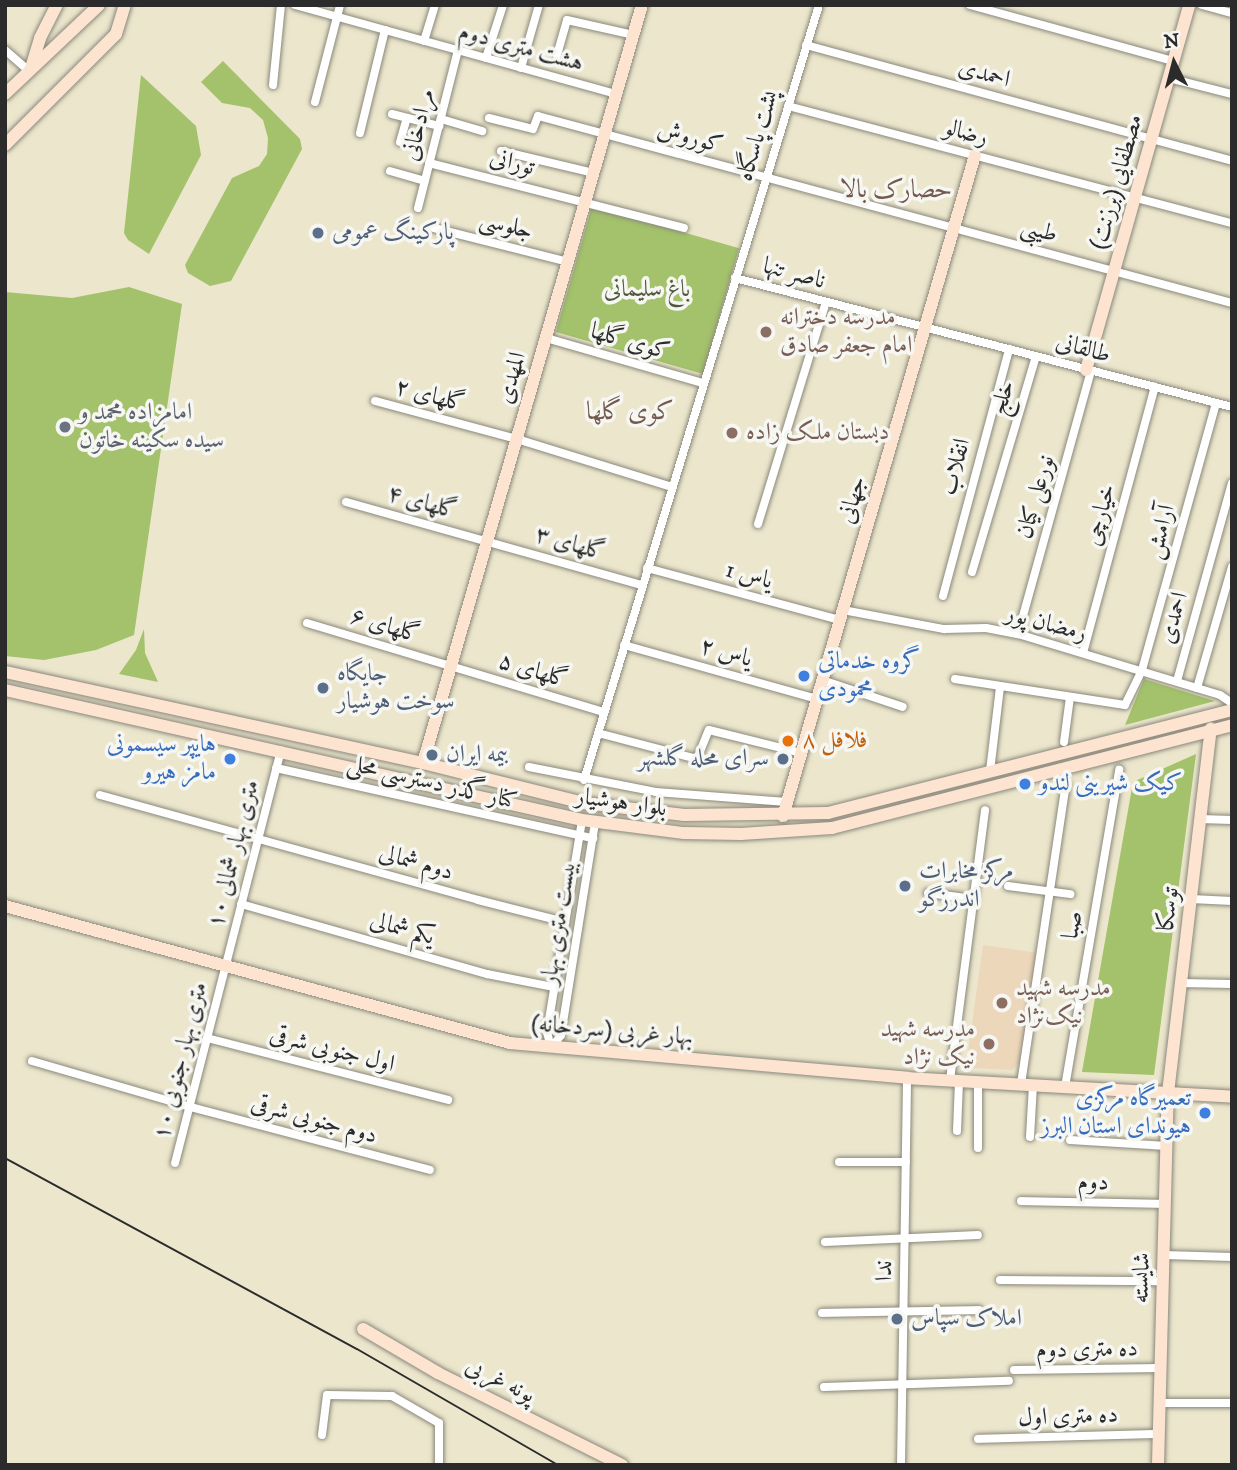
<!DOCTYPE html>
<meta charset="utf-8">
<style>
body{margin:0}
#map{position:relative;width:1237px;height:1470px;overflow:hidden;background:#ebe6cc;font-family:"IM FELL DW Pica",Amiri,serif}
div>[style]{position:absolute}
.built>*{inset:0;background:#edd7bb}
.green>*{inset:0;background:#a3c26b;transform-origin:0 0}
.roads{filter:drop-shadow(0 0 2px #8b887c) drop-shadow(0 0 2px #8b887c)}
.street>*{height:8px;margin:-4px;padding:0 4px;transform-origin:4px;border-radius:4px;background:#fff}
.secondary>*{height:12px;margin:-6px;padding:0 6px;transform-origin:6px;border-radius:6px;background:#fde4d1}
.tram>*{height:2px;margin:-1px;padding:0 1px;transform-origin:1px;border-radius:1px;background:#2b2b2b}
.dots>*{width:19px;height:19px;translate:-50% -50%;box-sizing:border-box;border:4px solid #f6f6f2;border-radius:50%}
span{translate:-50% -50%;white-space:nowrap;text-align:center;line-height:1.15;-webkit-text-stroke:7px #f6f6f2;paint-order:stroke}
.street-label{font-size:24px;color:#2b2b2b}
.service-label{font-size:24px;color:#4e5e75}
.left{translate:0 -50%;text-align:left}
.right{translate:-100% -50%;text-align:right}
.park-label{font-size:24px;color:#4f583e}
.education-label{font-size:24px;color:#785e54}
.worship-label{font-size:24px;color:#5b616d}
.shop-label{font-size:24px;color:#366cbe}
.food-label{font-size:24px;color:#c56008}
.neighbourhood-label{font-size:26px;color:#74594c}
.frame{position:absolute;inset:0;border:7px solid #2b2b2b;pointer-events:none}
.north{position:absolute;left:1139px;top:28px;width:70px;height:70px;-webkit-text-stroke:5px #f6f6f2;paint-order:stroke;rotate:354deg;font-size:19px;font-weight:700;line-height:28px;text-align:center;color:#2b2b2b}
.north::after{content:'';display:block;margin:auto;width:24px;height:32px;background:#2b2b2b;clip-path:polygon(50% 0,100% 100%,50% 72%,0 100%)}
</style>
<div id="map">
<div class="built">
<div style="clip-path:polygon(983px 945px,1038px 953px,1023px 1060px,1012px 1070px,973px 1068px,967px 1060px)"></div>
</div>
<div class="green">
<div style="clip-path:polygon(223px 61px,300px 139px,302px 149px,231px 281px,210px 286px,188px 273px,185px 265px,232px 178px,259px 166px,267px 154px,268px 138px,263px 120px,250px 108px,222px 103px,201px 82px)"></div>
<div style="clip-path:polygon(141px 75px,196px 126px,201px 155px,149px 254px,128px 240px,124px 233px)"></div>
<div style="left:592px;top:206px;width:153px;height:131px;rotate:16deg"></div>
<div style="clip-path:polygon(129px 287px,182px 304px,134px 635px,96px 650px,44px 660px,5px 656px,5px 292px,72px 298px)"></div>
<div style="clip-path:polygon(144px 629px,145px 653px,158px 682px,119px 674px,136px 650px)"></div>
<div style="clip-path:polygon(1144px 679px,1215px 701px,1125px 725px)"></div>
<div style="clip-path:polygon(1196px 754px,1154px 1075px,1082px 1072px,1133px 782px)"></div>
</div>
<div class="roads">
<div class="street">
<div style="left:295px;top:5px;width:334px;rotate:15.5deg"></div>
<div style="left:970px;top:5px;width:211px;rotate:15.4deg"></div>
<div style="left:1202px;top:5px;width:31px;rotate:15deg"></div>
<div style="left:424px;top:41px;width:38px;rotate:-73deg"></div>
<div style="left:806px;top:45px;width:442px;rotate:15.2deg"></div>
<div style="left:5px;top:50px;width:33px;rotate:41deg"></div>
<div style="left:557px;top:55px;width:36px;rotate:-74deg"></div>
<div style="left:567px;top:20px;width:69px;rotate:12.6deg"></div>
<div style="left:486px;top:58px;width:56px;rotate:-72.2deg"></div>
<div style="left:521px;top:68px;width:66px;rotate:-74.1deg"></div>
<div style="left:1169px;top:78px;width:65px;rotate:14.3deg"></div>
<div style="left:273px;top:85px;width:80px;rotate:-84.3deg"></div>
<div style="left:315px;top:102px;width:100px;rotate:-75.5deg"></div>
<div style="left:788px;top:106px;width:459px;rotate:14.8deg"></div>
<div style="left:392px;top:114px;width:49px;rotate:14.3deg"></div>
<div style="left:489px;top:118px;width:45px;rotate:14deg"></div>
<div style="left:533px;top:129px;width:14px;rotate:-69deg"></div>
<div style="left:538px;top:116px;width:719px;rotate:15.08deg"></div>
<div style="left:441px;top:119px;width:43px;rotate:16.3deg"></div>
<div style="left:360px;top:133px;width:106px;rotate:-76.4deg"></div>
<div style="left:400px;top:142px;width:25px;rotate:-74deg"></div>
<div style="left:501px;top:151px;width:96px;rotate:13.3deg"></div>
<div style="left:429px;top:163px;width:263px;rotate:14.3deg"></div>
<div style="left:390px;top:171px;width:36px;rotate:16deg"></div>
<div style="left:418px;top:208px;width:163px;rotate:-75.8deg"></div>
<div style="left:434px;top:228px;width:138px;rotate:14.2deg"></div>
<div style="left:735px;top:278px;width:513px;rotate:14.55deg"></div>
<div style="left:546px;top:338px;width:163px;rotate:16deg"></div>
<div style="left:375px;top:401px;width:147px;rotate:15deg"></div>
<div style="left:517px;top:439px;width:162px;rotate:17.2deg"></div>
<div style="left:346px;top:502px;width:307px;rotate:15.7deg"></div>
<div style="left:758px;top:524px;width:232px;rotate:-73deg"></div>
<div style="left:647px;top:568px;width:200px;rotate:15.1deg"></div>
<div style="left:972px;top:572px;width:225px;rotate:-73.5deg"></div>
<div style="left:943px;top:596px;width:256px;rotate:-75deg"></div>
<div style="left:843px;top:610px;width:103px;rotate:10.7deg"></div>
<div style="left:944px;top:629px;width:42px;rotate:-1.4deg"></div>
<div style="left:986px;top:628px;width:33px;rotate:11deg"></div>
<div style="left:1018px;top:634px;width:211px;rotate:16.8deg"></div>
<div style="left:1220px;top:695px;width:14px;rotate:34deg"></div>
<div style="left:307px;top:623px;width:310px;rotate:16.7deg"></div>
<div style="left:1018px;top:634px;width:273px;rotate:-74.5deg"></div>
<div style="left:624px;top:645px;width:200px;rotate:15.6deg"></div>
<div style="left:1083px;top:653px;width:276px;rotate:-74.9deg"></div>
<div style="left:955px;top:679px;width:172px;rotate:8.7deg"></div>
<div style="left:1125px;top:705px;width:39px;rotate:-64deg"></div>
<div style="left:1142px;top:670px;width:277px;rotate:-74.5deg"></div>
<div style="left:822px;top:680px;width:85px;rotate:18.4deg"></div>
<div style="left:1177px;top:681px;width:205px;rotate:-74.5deg"></div>
<div style="left:1197px;top:688px;width:126px;rotate:-73.9deg"></div>
<div style="left:598px;top:733px;width:102px;rotate:14.7deg"></div>
<div style="left:697px;top:759px;width:31px;rotate:-68deg"></div>
<div style="left:709px;top:730px;width:95px;rotate:14deg"></div>
<div style="left:1064px;top:742px;width:45px;rotate:-82.4deg"></div>
<div style="left:529px;top:767px;width:129px;rotate:11.1deg"></div>
<div style="left:656px;top:792px;width:131px;rotate:4.4deg"></div>
<div style="left:276px;top:768px;width:325px;rotate:12.5deg"></div>
<div style="left:990px;top:771px;width:85px;rotate:-83.2deg"></div>
<div style="left:584px;top:780px;width:810px;rotate:-73.13deg"></div>
<div style="left:100px;top:795px;width:392px;rotate:15.5deg"></div>
<div style="left:478px;top:900px;width:89px;rotate:14.3deg"></div>
<div style="left:1200px;top:819px;width:32px;rotate:2deg"></div>
<div style="left:1008px;top:886px;width:63px;rotate:7.4deg"></div>
<div style="left:928px;top:893px;width:46px;rotate:7.4deg"></div>
<div style="left:1191px;top:899px;width:41px;rotate:2.8deg"></div>
<div style="left:241px;top:904px;width:256px;rotate:15.9deg"></div>
<div style="left:487px;top:974px;width:67px;rotate:11.1deg"></div>
<div style="left:1181px;top:983px;width:51px;rotate:1.1deg"></div>
<div style="left:207px;top:1038px;width:249px;rotate:14.4deg"></div>
<div style="left:551px;top:1048px;width:16px;rotate:-104deg"></div>
<div style="left:547px;top:1032px;width:215px;rotate:-80.6deg"></div>
<div style="left:551px;top:1048px;width:16px;rotate:-52deg"></div>
<div style="left:561px;top:1035px;width:216px;rotate:-80.9deg"></div>
<div style="left:32px;top:1061px;width:165px;rotate:16.2deg"></div>
<div style="left:190px;top:1107px;width:248px;rotate:14.7deg"></div>
<div style="left:950px;top:1080px;width:272px;rotate:-82.6deg"></div>
<div style="left:978px;top:1082px;width:66px;rotate:90deg"></div>
<div style="left:1021px;top:1084px;width:304px;rotate:-81.5deg"></div>
<div style="left:1065px;top:1087px;width:322px;rotate:-80.3deg"></div>
<div style="left:957px;top:1131px;width:50px;rotate:-87.7deg"></div>
<div style="left:1030px;top:1137px;width:52px;rotate:-86.7deg"></div>
<div style="left:1070px;top:1140px;width:97px;rotate:3.5deg"></div>
<div style="left:839px;top:1162px;width:67px"></div>
<div style="left:175px;top:1163px;width:426px;rotate:-75.6deg"></div>
<div style="left:1021px;top:1201px;width:144px;rotate:1.2deg"></div>
<div style="left:825px;top:1242px;width:153px;rotate:-2.6deg"></div>
<div style="left:1164px;top:1255px;width:68px;rotate:1.7deg"></div>
<div style="left:1000px;top:1280px;width:163px;rotate:0.4deg"></div>
<div style="left:822px;top:1313px;width:157px;rotate:-1.1deg"></div>
<div style="left:1014px;top:1370px;width:146px;rotate:-0.8deg"></div>
<div style="left:824px;top:1387px;width:185px;rotate:-1.9deg"></div>
<div style="left:1160px;top:1403px;width:72px"></div>
<div style="left:322px;top:1435px;width:40px;rotate:-82.9deg"></div>
<div style="left:327px;top:1395px;width:65px;rotate:0.9deg"></div>
<div style="left:392px;top:1396px;width:54px;rotate:29.9deg"></div>
<div style="left:439px;top:1423px;width:42px;rotate:90deg"></div>
<div style="left:978px;top:1439px;width:181px;rotate:-1.6deg"></div>
<div style="left:901px;top:1465px;width:387px;rotate:-89.1deg"></div>
</div>
<div class="secondary">
<div style="left:31px;top:68px;width:31px;rotate:-73deg"></div>
<div style="left:40px;top:38px;width:37px;rotate:-63deg"></div>
<div style="left:5px;top:94px;width:129px;rotate:-43.4deg"></div>
<div style="left:5px;top:145px;width:157px;rotate:-45deg"></div>
<div style="left:116px;top:34px;width:30px;rotate:-73deg"></div>
<div style="left:1086px;top:370px;width:379px;rotate:-74.2deg"></div>
<div style="left:5px;top:672px;width:428px;rotate:12.3deg"></div>
<div style="left:423px;top:763px;width:166px;rotate:14deg"></div>
<div style="left:584px;top:803px;width:101px;rotate:6.8deg"></div>
<div style="left:684px;top:815px;width:144px;rotate:-0.8deg"></div>
<div style="left:828px;top:813px;width:417px;rotate:-14.3deg"></div>
<div style="left:5px;top:690px;width:591px;rotate:12.7deg"></div>
<div style="left:582px;top:820px;width:103px;rotate:7.3deg"></div>
<div style="left:684px;top:833px;width:57px;rotate:1deg"></div>
<div style="left:741px;top:834px;width:91px;rotate:-3.8deg"></div>
<div style="left:832px;top:828px;width:413px;rotate:-14.4deg"></div>
<div style="left:423px;top:763px;width:789px;rotate:-73.89deg"></div>
<div style="left:783px;top:816px;width:688px;rotate:-73.8deg"></div>
<div style="left:5px;top:906px;width:523px;rotate:15.18deg"></div>
<div style="left:510px;top:1043px;width:399px;rotate:5deg"></div>
<div style="left:907px;top:1078px;width:326px;rotate:3.3deg"></div>
<div style="left:363px;top:1329px;width:87px;rotate:30.4deg"></div>
<div style="left:438px;top:1373px;width:206px;rotate:26.6deg"></div>
<div style="left:1158px;top:1465px;width:372px;rotate:-88.5deg"></div>
<div style="left:1168px;top:1093px;width:367px;rotate:-83.3deg"></div>
</div>
</div>
<div class="tram">
<div style="left:5px;top:1158px;width:400px;rotate:28.5deg"></div>
<div style="left:357px;top:1349px;width:232px;rotate:30deg"></div>
</div>
<div class="dots">
<div style="left:318px;top:233px;background:#5c6f8a"></div>
<div style="left:766px;top:332px;background:#8d6e63"></div>
<div style="left:65px;top:427px;background:#6b7280"></div>
<div style="left:732px;top:433px;background:#8d6e63"></div>
<div style="left:804px;top:676px;background:#3f7fe0"></div>
<div style="left:323px;top:688px;background:#5c6f8a"></div>
<div style="left:788px;top:741px;background:#e8710a"></div>
<div style="left:432px;top:755px;background:#5c6f8a"></div>
<div style="left:230px;top:759px;background:#3f7fe0"></div>
<div style="left:783px;top:759px;background:#5c6f8a"></div>
<div style="left:1025px;top:784px;background:#3f7fe0"></div>
<div style="left:905px;top:886px;background:#5c6f8a"></div>
<div style="left:1002px;top:1003px;background:#8d6e63"></div>
<div style="left:989px;top:1044px;background:#8d6e63"></div>
<div style="left:1205px;top:1113px;background:#3f7fe0"></div>
<div style="left:897px;top:1319px;background:#5c6f8a"></div>
</div>
<div class="street-label">
<span style="left:521px;top:48px;rotate:15deg">هشت متری دوم</span>
<span style="left:984px;top:74px;rotate:15deg">احمدی</span>
<span style="left:419px;top:125px;rotate:-76deg">مرادخانی</span>
<span style="left:966px;top:133px;rotate:15deg">رضالو</span>
<span style="left:758px;top:136px;rotate:-73deg">پشت پاسگاه</span>
<span style="left:690px;top:138px;rotate:15deg">کوروش</span>
<span style="left:512px;top:163px;rotate:14deg">تورانی</span>
<span style="left:1117px;top:182px;rotate:-74deg">مصطفایی (برزنت)</span>
<span style="left:506px;top:226px;rotate:14deg">جلوسی</span>
<span style="left:1039px;top:231px;rotate:15deg">طیبی</span>
<span style="left:794px;top:274px;rotate:15deg">ناصر تنها</span>
<span style="left:630px;top:342px;rotate:16deg">کوی گلها</span>
<span style="left:1083px;top:349px;rotate:15deg">طالقانی</span>
<span style="left:512px;top:378px;rotate:-74deg">المهدی</span>
<span style="left:430px;top:396px;rotate:15deg">گلهای ۲</span>
<span style="left:1003px;top:398px;rotate:-74deg">خلج</span>
<span style="left:956px;top:467px;rotate:-75deg">انقلاب</span>
<span style="left:1036px;top:497px;rotate:-74deg">نورعلی کیان</span>
<span style="left:853px;top:500px;rotate:-74deg">جهانی</span>
<span style="left:422px;top:503px;rotate:15deg">گلهای ۴</span>
<span style="left:1101px;top:515px;rotate:-75deg">خیارچی</span>
<span style="left:1161px;top:532px;rotate:-75deg">آرامش</span>
<span style="left:570px;top:544px;rotate:16deg">گلهای ۳</span>
<span style="left:749px;top:576px;rotate:15deg">یاس 1</span>
<span style="left:1174px;top:618px;rotate:-74deg">احمدی</span>
<span style="left:1046px;top:624px;rotate:15deg">رمضان پور</span>
<span style="left:385px;top:626px;rotate:17deg">گلهای ۶</span>
<span style="left:726px;top:653px;rotate:16deg">یاس ۲</span>
<span style="left:533px;top:671px;rotate:17deg">گلهای ۵</span>
<span style="left:432px;top:783px;rotate:13deg">کنار گذر دسترسی محلی</span>
<span style="left:621px;top:803px;rotate:8deg">بلوار هوشیار</span>
<span style="left:234px;top:854px;rotate:-76deg">۱۰ متری بهار شمالی</span>
<span style="left:416px;top:863px;rotate:16deg">دوم شمالی</span>
<span style="left:1169px;top:909px;rotate:-83deg">توسکا</span>
<span style="left:559px;top:923px;rotate:-81deg">بیست متری بهار</span>
<span style="left:1073px;top:925px;rotate:-80deg">صبا</span>
<span style="left:402px;top:929px;rotate:16deg">یکم شمالی</span>
<span style="left:612px;top:1031px;rotate:5deg">بهار غربی (سردخانه)</span>
<span style="left:332px;top:1050px;rotate:14deg">اول جنوبی شرقی</span>
<span style="left:181px;top:1061px;rotate:-76deg">۱۰ متری بهار جنوبی</span>
<span style="left:314px;top:1120px;rotate:15deg">دوم جنوبی شرقی</span>
<span style="left:1093px;top:1183px;rotate:1deg">دوم</span>
<span style="left:885px;top:1271px;rotate:-89deg">ندا</span>
<span style="left:1142px;top:1278px;rotate:-88deg">شایسته</span>
<span style="left:1087px;top:1350px;rotate:-1deg">ده متری دوم</span>
<span style="left:500px;top:1381px;rotate:26deg">پونه غربی</span>
<span style="left:1068px;top:1417px;rotate:-2deg">ده متری اول</span>
</div>
<div class="service-label">
<span class="left" style="left:332px;top:233px">پارکینگ عمومی</span>
<span class="left" style="left:337px;top:688px">جایگاه<br>سوخت هوشیار</span>
<span class="left" style="left:446px;top:755px">بیمه ایران</span>
<span class="right" style="left:769px;top:759px">سرای محله گلشهر</span>
<span class="left" style="left:919px;top:886px">مرکز مخابرات<br>اندرزگو</span>
<span class="left" style="left:911px;top:1319px">املاک سپاس</span>
</div>
<div class="park-label">
<span style="left:647px;top:290px">باغ سلیمانی</span>
</div>
<div class="education-label">
<span class="left" style="left:780px;top:332px">مدرسه دخترانه<br>امام جعفر صادق</span>
<span class="left" style="left:746px;top:433px">دبستان ملک زاده</span>
<span class="left" style="left:1016px;top:1003px">مدرسه شهید<br>نیک‌نژاد</span>
<span class="right" style="left:975px;top:1044px">مدرسه شهید<br>نیک نژاد</span>
</div>
<div class="worship-label">
<span class="left" style="left:79px;top:427px">امامزاده محمد و<br>سیده سکینه خاتون</span>
</div>
<div class="shop-label">
<span class="left" style="left:818px;top:676px">گروه خدماتی<br>محمودی</span>
<span class="right" style="left:216px;top:759px">هایپر سیسمونی<br>مامز هیرو</span>
<span class="left" style="left:1039px;top:784px">کیک شیرینی لندو</span>
<span class="right" style="left:1191px;top:1113px">تعمیرگاه مرکزی<br>هیوندای استان البرز</span>
</div>
<div class="food-label">
<span class="left" style="left:802px;top:741px">فلافل ۸</span>
</div>
<div class="neighbourhood-label">
<span style="left:896px;top:190px">حصارک بالا</span>
<span style="left:630px;top:412px">کوی گلها</span>
</div>
<div class="frame"></div>
<div class="north">N</div>
</div>
